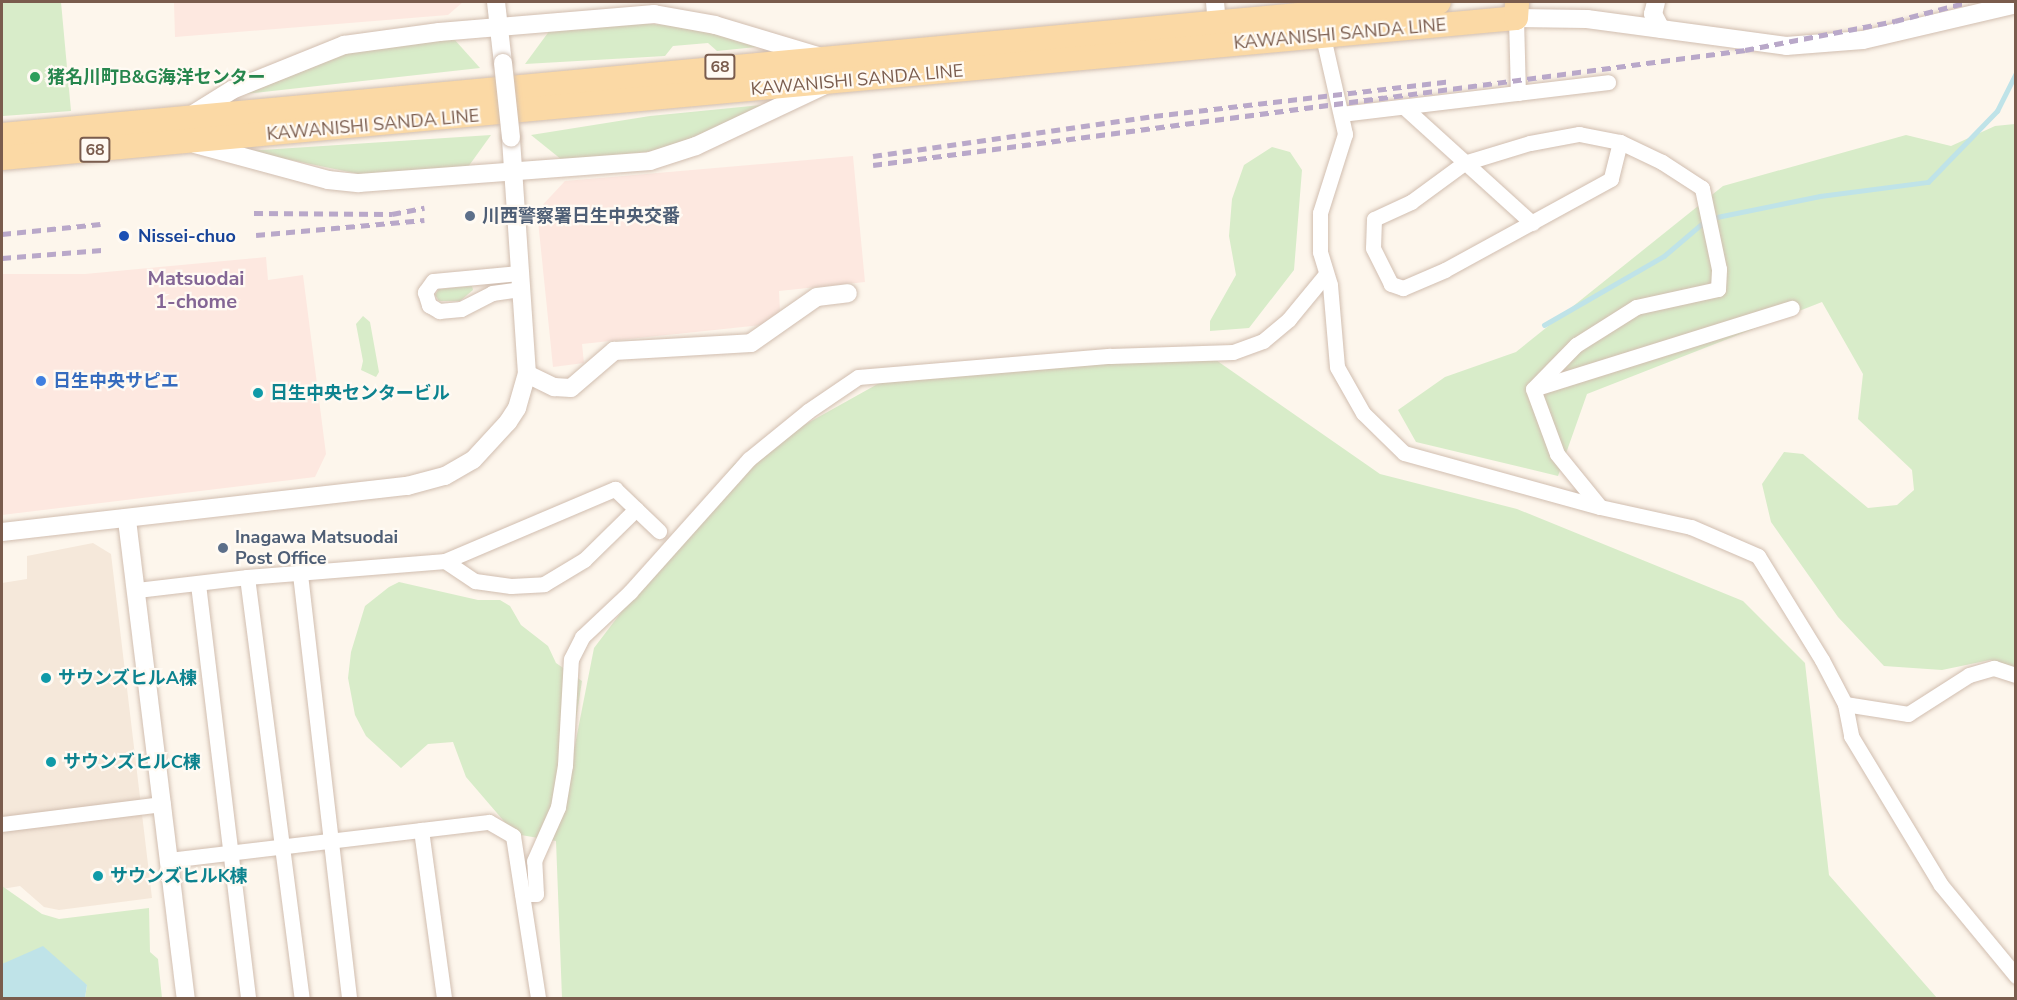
<!DOCTYPE html>
<meta charset="utf-8">
<style>
body{margin:0}
#map{position:relative;width:2017px;height:1000px;overflow:hidden;background:#fdf6ec;font-family:"Nunito Sans","Noto Sans JP",sans-serif}
div>[style]{position:absolute}
.residential>*{inset:0;background:#f5e8da}
.commercial>*{inset:0;background:#fde8e0}
.green>*{inset:0;background:#d8ecc9}
.water>*{inset:0;background:#bfe3e8}
.stream>*{height:4.5px;margin:-2.25px;padding:0 2.25px;transform-origin:2.25px;border-radius:2.25px;background:#bfe3e8}
.roads{filter:drop-shadow(0 0 2px #d1beb0) drop-shadow(0 0 2px #d1beb0)}
.minor>*{height:15px;margin:-7.5px;padding:0 7.5px;transform-origin:7.5px;border-radius:7.5px;background:#fff}
.tertiary>*{height:18px;margin:-9px;padding:0 9px;transform-origin:9px;border-radius:9px;background:#fff}
.primary>*{height:24px;margin:-12px;padding:0 12px;transform-origin:12px;border-radius:12px;background:#fbd9a5}
.rail>*{height:4.5px;margin-top:-2.25px;transform-origin:0;background:repeating-linear-gradient(90deg,#b9a8c9 0 9px,transparent 0 15px)}
.bridges{filter:drop-shadow(0 0 2px #d1beb0) drop-shadow(0 0 2px #d1beb0)}
.tertiary-bridge>*{height:18px;margin:-9px;padding:0 9px;transform-origin:9px;border-radius:9px;background:#fff}
.dots>*{width:16px;height:16px;translate:-50% -50%;box-sizing:border-box;border:3px solid #fffaf3;border-radius:50%}
span{translate:-50% -50%;white-space:nowrap;text-align:center;line-height:1.15;-webkit-text-stroke:4.5px #fffaf3;paint-order:stroke}
.shield-label span{padding:2px 4px;background:#fffaf3;border:2px solid;border-radius:4px;-webkit-text-stroke-width:0}
.shield-label{font-size:16px;color:#7a5c4d;font-weight:700}
.street-label{font-size:18px;color:#7a5c4d}
.leisure-label{font-size:18px;color:#27864d;font-weight:700}
.left{translate:0 -50%;text-align:left}
.service-label{font-size:18px;color:#4e5e75;font-weight:700}
.transit-label{font-size:18px;color:#164399;font-weight:700}
.shop-label{font-size:18px;color:#366cbe;font-weight:700}
.culture-label{font-size:18px;color:#0d838f;font-weight:700}
.neighbourhood-label{font-size:20px;color:#846695;font-weight:700}
.frame{position:absolute;inset:0;border:3px solid #7a5c4d;pointer-events:none}
</style>
<div id="map">
<div class="residential">
<div style="clip-path:polygon(93px 543px,111px 554px,152px 898px,59px 910px,44px 907px,20px 886px,2px 889px,2px 583px,27px 579px,27px 556px)"></div>
</div>
<div class="commercial">
<div style="clip-path:polygon(174px 2px,463px 2px,448px 15px,175px 37px)"></div>
<div style="clip-path:polygon(853px 156px,865px 282px,779px 291px,780px 311px,771px 324px,582px 344px,584px 363px,553px 367px,537px 211px,565px 181px)"></div>
<div style="clip-path:polygon(266px 257px,268px 280px,303px 275px,326px 454px,315px 477px,2px 515px,2px 274px,85px 274px)"></div>
</div>
<div class="green">
<div style="clip-path:polygon(2px 2px,61px 2px,71px 111px,3px 116px)"></div>
<div style="clip-path:polygon(638px 23px,679px 26px,766px 46px,717px 51px,708px 43px,673px 46px,665px 56px,525px 64px,550px 30px)"></div>
<div style="clip-path:polygon(454px 39px,480px 68px,245px 94px,356px 50px)"></div>
<div style="clip-path:polygon(772px 104px,670px 147px,646px 152px,562px 160px,531px 135px,650px 116px)"></div>
<div style="clip-path:polygon(2015px 124px,2015px 667px,1990px 660px,1942px 670px,1884px 666px,1838px 617px,1771px 522px,1762px 484px,1784px 452px,1803px 454px,1868px 508px,1897px 505px,1914px 490px,1912px 470px,1858px 419px,1863px 374px,1822px 302px,1587px 394px,1558px 476px,1416px 442px,1398px 410px,1445px 377px,1516px 352px,1723px 186px,1906px 135px,1951px 146px,1995px 126px)"></div>
<div style="clip-path:polygon(491px 135px,468px 167px,364px 175px,247px 151px)"></div>
<div style="clip-path:polygon(1272px 147px,1290px 152px,1302px 170px,1294px 270px,1249px 328px,1210px 331px,1210px 321px,1236px 275px,1229px 236px,1232px 199px,1244px 165px)"></div>
<div style="clip-path:polygon(472px 286px,473px 290px,460px 301px,439px 301px,435px 295px,439px 289px)"></div>
<div style="clip-path:polygon(363px 316px,370px 322px,379px 372px,376px 377px,361px 370px,363px 361px,356px 324px)"></div>
<div style="clip-path:polygon(1203px 351px,1380px 474px,1517px 509px,1743px 601px,1805px 663px,1829px 875px,1937px 998px,562px 998px,556px 841px,515px 834px,466px 777px,453px 742px,428px 744px,401px 768px,366px 736px,355px 715px,348px 678px,351px 652px,365px 606px,389px 587px,399px 582px,478px 600px,500px 600px,510px 606px,521px 625px,548px 646px,556px 663px,582px 681px,561px 816px,594px 648px,734px 464px,892px 376px)"></div>
<div style="clip-path:polygon(2px 886px,42px 914px,59px 919px,149px 908px,150px 952px,158px 959px,162px 998px,85px 998px,87px 985px,3px 964px,2px 967px)"></div>
</div>
<div class="water">
<div style="clip-path:polygon(43px 946px,87px 985px,85px 998px,2px 998px,2px 964px)"></div>
</div>
<div class="stream">
<div style="left:1712px;top:218px;width:110px;rotate:-11.5deg"></div>
<div style="left:1820px;top:196px;width:109px;rotate:-7.4deg"></div>
<div style="left:1928px;top:182px;width:99px;rotate:-45.8deg"></div>
<div style="left:1997px;top:111px;width:42px;rotate:-63.4deg"></div>
<div style="left:1544px;top:325px;width:138px;rotate:-29.9deg"></div>
<div style="left:1664px;top:256px;width:54px;rotate:-40.5deg"></div>
</div>
<div class="roads">
<div class="minor">
<div style="left:1516px;top:18px;width:75px;rotate:88.5deg"></div>
<div style="left:1321px;top:28px;width:109px;rotate:77.2deg"></div>
<div style="left:1345px;top:134px;width:83px;rotate:107.6deg"></div>
<div style="left:1320px;top:213px;width:39px;rotate:90deg"></div>
<div style="left:1320px;top:252px;width:34px;rotate:73deg"></div>
<div style="left:1330px;top:285px;width:82px;rotate:85.1deg"></div>
<div style="left:1337px;top:367px;width:53px;rotate:60.5deg"></div>
<div style="left:1363px;top:413px;width:57px;rotate:44.3deg"></div>
<div style="left:1404px;top:453px;width:203px;rotate:15.4deg"></div>
<div style="left:1600px;top:507px;width:93px;rotate:12.4deg"></div>
<div style="left:1691px;top:527px;width:73px;rotate:23.4deg"></div>
<div style="left:1758px;top:556px;width:122px;rotate:58.4deg"></div>
<div style="left:1822px;top:660px;width:50px;rotate:62.4deg"></div>
<div style="left:1845px;top:704px;width:33px;rotate:79deg"></div>
<div style="left:1851px;top:736px;width:174px;rotate:58.9deg"></div>
<div style="left:1941px;top:885px;width:118px;rotate:50.5deg"></div>
<div style="left:1404px;top:107px;width:173px;rotate:42.2deg"></div>
<div style="left:1341px;top:114px;width:269px;rotate:-6.8deg"></div>
<div style="left:1579px;top:134px;width:42px;rotate:11deg"></div>
<div style="left:1620px;top:142px;width:38px;rotate:104deg"></div>
<div style="left:1611px;top:179px;width:189px;rotate:151.3deg"></div>
<div style="left:1445px;top:270px;width:46px;rotate:156.8deg"></div>
<div style="left:1403px;top:288px;width:13px;rotate:-162deg"></div>
<div style="left:1391px;top:284px;width:40px;rotate:-116.6deg"></div>
<div style="left:1373px;top:248px;width:29px;rotate:-88deg"></div>
<div style="left:1374px;top:219px;width:41px;rotate:-24.7deg"></div>
<div style="left:1411px;top:202px;width:66px;rotate:-36.3deg"></div>
<div style="left:1464px;top:163px;width:69px;rotate:-16.9deg"></div>
<div style="left:1530px;top:143px;width:50px;rotate:-10.4deg"></div>
<div style="left:519px;top:273px;width:86px;rotate:174.7deg"></div>
<div style="left:433px;top:281px;width:14px;rotate:126deg"></div>
<div style="left:425px;top:292px;width:14px;rotate:73deg"></div>
<div style="left:429px;top:305px;width:12px;rotate:31deg"></div>
<div style="left:439px;top:311px;width:22px;rotate:-5deg"></div>
<div style="left:461px;top:309px;width:35px;rotate:-27deg"></div>
<div style="left:492px;top:293px;width:28px;rotate:-8deg"></div>
<div style="left:1536px;top:388px;width:268px;rotate:-17.4deg"></div>
<div style="left:1533px;top:389px;width:62px;rotate:-45.7deg"></div>
<div style="left:1576px;top:345px;width:71px;rotate:-32.3deg"></div>
<div style="left:1636px;top:307px;width:84px;rotate:-12.4deg"></div>
<div style="left:1718px;top:289px;width:20px;rotate:-87deg"></div>
<div style="left:1719px;top:269px;width:83px;rotate:-101.9deg"></div>
<div style="left:1702px;top:188px;width:48px;rotate:-147deg"></div>
<div style="left:1662px;top:162px;width:47px;rotate:-154.5deg"></div>
<div style="left:1533px;top:389px;width:69px;rotate:69.7deg"></div>
<div style="left:1557px;top:454px;width:68px;rotate:50.9deg"></div>
<div style="left:445px;top:561px;width:36px;rotate:34deg"></div>
<div style="left:475px;top:581px;width:36px;rotate:8deg"></div>
<div style="left:511px;top:586px;width:33px;rotate:-3deg"></div>
<div style="left:544px;top:584px;width:47px;rotate:-31deg"></div>
<div style="left:584px;top:560px;width:73px;rotate:-44.4deg"></div>
<div style="left:300px;top:574px;width:427px;rotate:83.4deg"></div>
<div style="left:247px;top:577px;width:425px;rotate:82.6deg"></div>
<div style="left:198px;top:584px;width:417px;rotate:83.1deg"></div>
<div style="left:137px;top:590px;width:111px;rotate:-6.7deg"></div>
<div style="left:247px;top:577px;width:199px;rotate:-4.6deg"></div>
<div style="left:445px;top:561px;width:185px;rotate:-23deg"></div>
<div style="left:615px;top:489px;width:61px;rotate:43.7deg"></div>
<div style="left:1845px;top:704px;width:64px;rotate:9deg"></div>
<div style="left:1908px;top:714px;width:72px;rotate:-32.6deg"></div>
<div style="left:1969px;top:675px;width:26px;rotate:-16deg"></div>
<div style="left:1994px;top:668px;width:23px;rotate:18deg"></div>
<div style="left:2px;top:824px;width:162px;rotate:-7.1deg"></div>
<div style="left:421px;top:830px;width:170px;rotate:82.2deg"></div>
<div style="left:169px;top:860px;width:322px;rotate:-6.8deg"></div>
<div style="left:489px;top:822px;width:28px;rotate:30deg"></div>
<div style="left:513px;top:836px;width:164px;rotate:81.2deg"></div>
<div style="left:522px;top:894px;width:14px"></div>
<div style="left:536px;top:894px;width:33px;rotate:-93deg"></div>
<div style="left:534px;top:861px;width:59px;rotate:-66deg"></div>
<div style="left:558px;top:807px;width:43px;rotate:-80.5deg"></div>
<div style="left:565px;top:765px;width:106px;rotate:-86.8deg"></div>
<div style="left:571px;top:659px;width:25px;rotate:-63deg"></div>
<div style="left:582px;top:637px;width:66px;rotate:-43.2deg"></div>
<div style="left:630px;top:592px;width:178px;rotate:-48.2deg"></div>
<div style="left:749px;top:459px;width:76px;rotate:-39.1deg"></div>
<div style="left:808px;top:411px;width:60px;rotate:-34.2deg"></div>
<div style="left:858px;top:377px;width:253px;rotate:-4.8deg"></div>
<div style="left:1110px;top:356px;width:123px;rotate:-1.9deg"></div>
<div style="left:1233px;top:352px;width:32px;rotate:-20deg"></div>
<div style="left:1263px;top:341px;width:34px;rotate:-40deg"></div>
<div style="left:1289px;top:319px;width:58px;rotate:-50.6deg"></div>
</div>
<div class="tertiary">
<div style="left:496px;top:2px;width:61px;rotate:83.5deg"></div>
<div style="left:1215px;top:2px;width:33px;rotate:85deg"></div>
<div style="left:1656px;top:2px;width:12px;rotate:104deg"></div>
<div style="left:1653px;top:14px;width:17px;rotate:62deg"></div>
<div style="left:1516px;top:18px;width:71px;rotate:0.8deg"></div>
<div style="left:1587px;top:19px;width:201px;rotate:7.7deg"></div>
<div style="left:1786px;top:46px;width:77px;rotate:-4.5deg"></div>
<div style="left:1863px;top:40px;width:157px;rotate:-13.2deg"></div>
<div style="left:187px;top:118px;width:53px;rotate:-31.9deg"></div>
<div style="left:232px;top:90px;width:121px;rotate:-21.9deg"></div>
<div style="left:344px;top:45px;width:96px;rotate:-7.8deg"></div>
<div style="left:439px;top:32px;width:216px;rotate:-4.8deg"></div>
<div style="left:654px;top:14px;width:62px;rotate:10.2deg"></div>
<div style="left:715px;top:25px;width:108px;rotate:16.8deg"></div>
<div style="left:195px;top:144px;width:138px;rotate:15.1deg"></div>
<div style="left:328px;top:180px;width:31px;rotate:6deg"></div>
<div style="left:359px;top:183px;width:292px;rotate:-4.3deg"></div>
<div style="left:650px;top:161px;width:48px;rotate:-18.1deg"></div>
<div style="left:696px;top:146px;width:140px;rotate:-25.3deg"></div>
<div style="left:527px;top:374px;width:30px;rotate:26deg"></div>
<div style="left:554px;top:387px;width:17px;rotate:3deg"></div>
<div style="left:571px;top:388px;width:57px;rotate:-40.7deg"></div>
<div style="left:614px;top:351px;width:137px;rotate:-3.3deg"></div>
<div style="left:751px;top:343px;width:80px;rotate:-34.9deg"></div>
<div style="left:817px;top:297px;width:31px;rotate:-7deg"></div>
<div style="left:127px;top:520px;width:482px;rotate:83deg"></div>
<div style="left:2px;top:532px;width:408px;rotate:-6.5deg"></div>
<div style="left:407px;top:486px;width:39px;rotate:-15deg"></div>
<div style="left:445px;top:476px;width:32px;rotate:-30deg"></div>
<div style="left:473px;top:460px;width:52px;rotate:-47.4deg"></div>
<div style="left:508px;top:422px;width:17px;rotate:-57deg"></div>
<div style="left:517px;top:408px;width:35px;rotate:-74deg"></div>
<div style="left:527px;top:374px;width:237px;rotate:-93.9deg"></div>
</div>
<div class="primary">
<div style="left:2px;top:135px;width:1443px;rotate:-5.29deg"></div>
<div style="left:2px;top:158px;width:1520px;rotate:-5.28deg"></div>
<div style="left:1516px;top:18px;width:16px;rotate:-86deg"></div>
</div>
</div>
<div class="rail">
<div style="left:873px;top:156px;width:284px;rotate:-8.1deg"></div>
<div style="left:1154px;top:116px;width:298px;rotate:-6.7deg"></div>
<div style="left:873px;top:165px;width:880px;rotate:-7.51deg"></div>
<div style="left:1745px;top:50px;width:153px;rotate:-10.9deg"></div>
<div style="left:1895px;top:21px;width:75px;rotate:-14.6deg"></div>
<div style="left:254px;top:213px;width:138px;rotate:0.4deg"></div>
<div style="left:392px;top:214px;width:33px;rotate:-11deg"></div>
<div style="left:2px;top:234px;width:99px;rotate:-5.8deg"></div>
<div style="left:256px;top:235px;width:169px;rotate:-5.1deg"></div>
<div style="left:2px;top:258px;width:100px;rotate:-4.6deg"></div>
</div>
<div class="bridges">
<div class="tertiary-bridge">
<div style="left:503px;top:63px;width:75px;rotate:83.9deg"></div>
</div>
</div>
<div class="dots">
<div style="left:35px;top:77px;background:#2e9e5b"></div>
<div style="left:470px;top:216px;background:#5c6f8a"></div>
<div style="left:124px;top:236px;background:#1a4fb4"></div>
<div style="left:41px;top:381px;background:#3f7fe0"></div>
<div style="left:258px;top:393px;background:#0f9aa8"></div>
<div style="left:223px;top:548px;background:#5c6f8a"></div>
<div style="left:46px;top:678px;background:#0f9aa8"></div>
<div style="left:51px;top:762px;background:#0f9aa8"></div>
<div style="left:98px;top:876px;background:#0f9aa8"></div>
</div>
<div class="shield-label">
<span style="left:720px;top:67px">68</span>
<span style="left:95px;top:150px">68</span>
</div>
<div class="street-label">
<span style="left:1340px;top:34px;rotate:-5deg">KAWANISHI SANDA LINE</span>
<span style="left:857px;top:80px;rotate:-5deg">KAWANISHI SANDA LINE</span>
<span style="left:373px;top:125px;rotate:-5deg">KAWANISHI SANDA LINE</span>
</div>
<div class="leisure-label">
<span class="left" style="left:47px;top:77px">猪名川町B&amp;G海洋センター</span>
</div>
<div class="service-label">
<span class="left" style="left:482px;top:216px">川西警察署日生中央交番</span>
<span class="left" style="left:235px;top:548px">Inagawa Matsuodai<br>Post Office</span>
</div>
<div class="transit-label">
<span class="left" style="left:138px;top:236px">Nissei-chuo</span>
</div>
<div class="shop-label">
<span class="left" style="left:53px;top:381px">日生中央サピエ</span>
</div>
<div class="culture-label">
<span class="left" style="left:270px;top:393px">日生中央センタービル</span>
<span class="left" style="left:58px;top:678px">サウンズヒルA棟</span>
<span class="left" style="left:63px;top:762px">サウンズヒルC棟</span>
<span class="left" style="left:110px;top:876px">サウンズヒルK棟</span>
</div>
<div class="neighbourhood-label">
<span style="left:196px;top:290px">Matsuodai<br>1-chome</span>
</div>
<div class="frame"></div>
</div>
